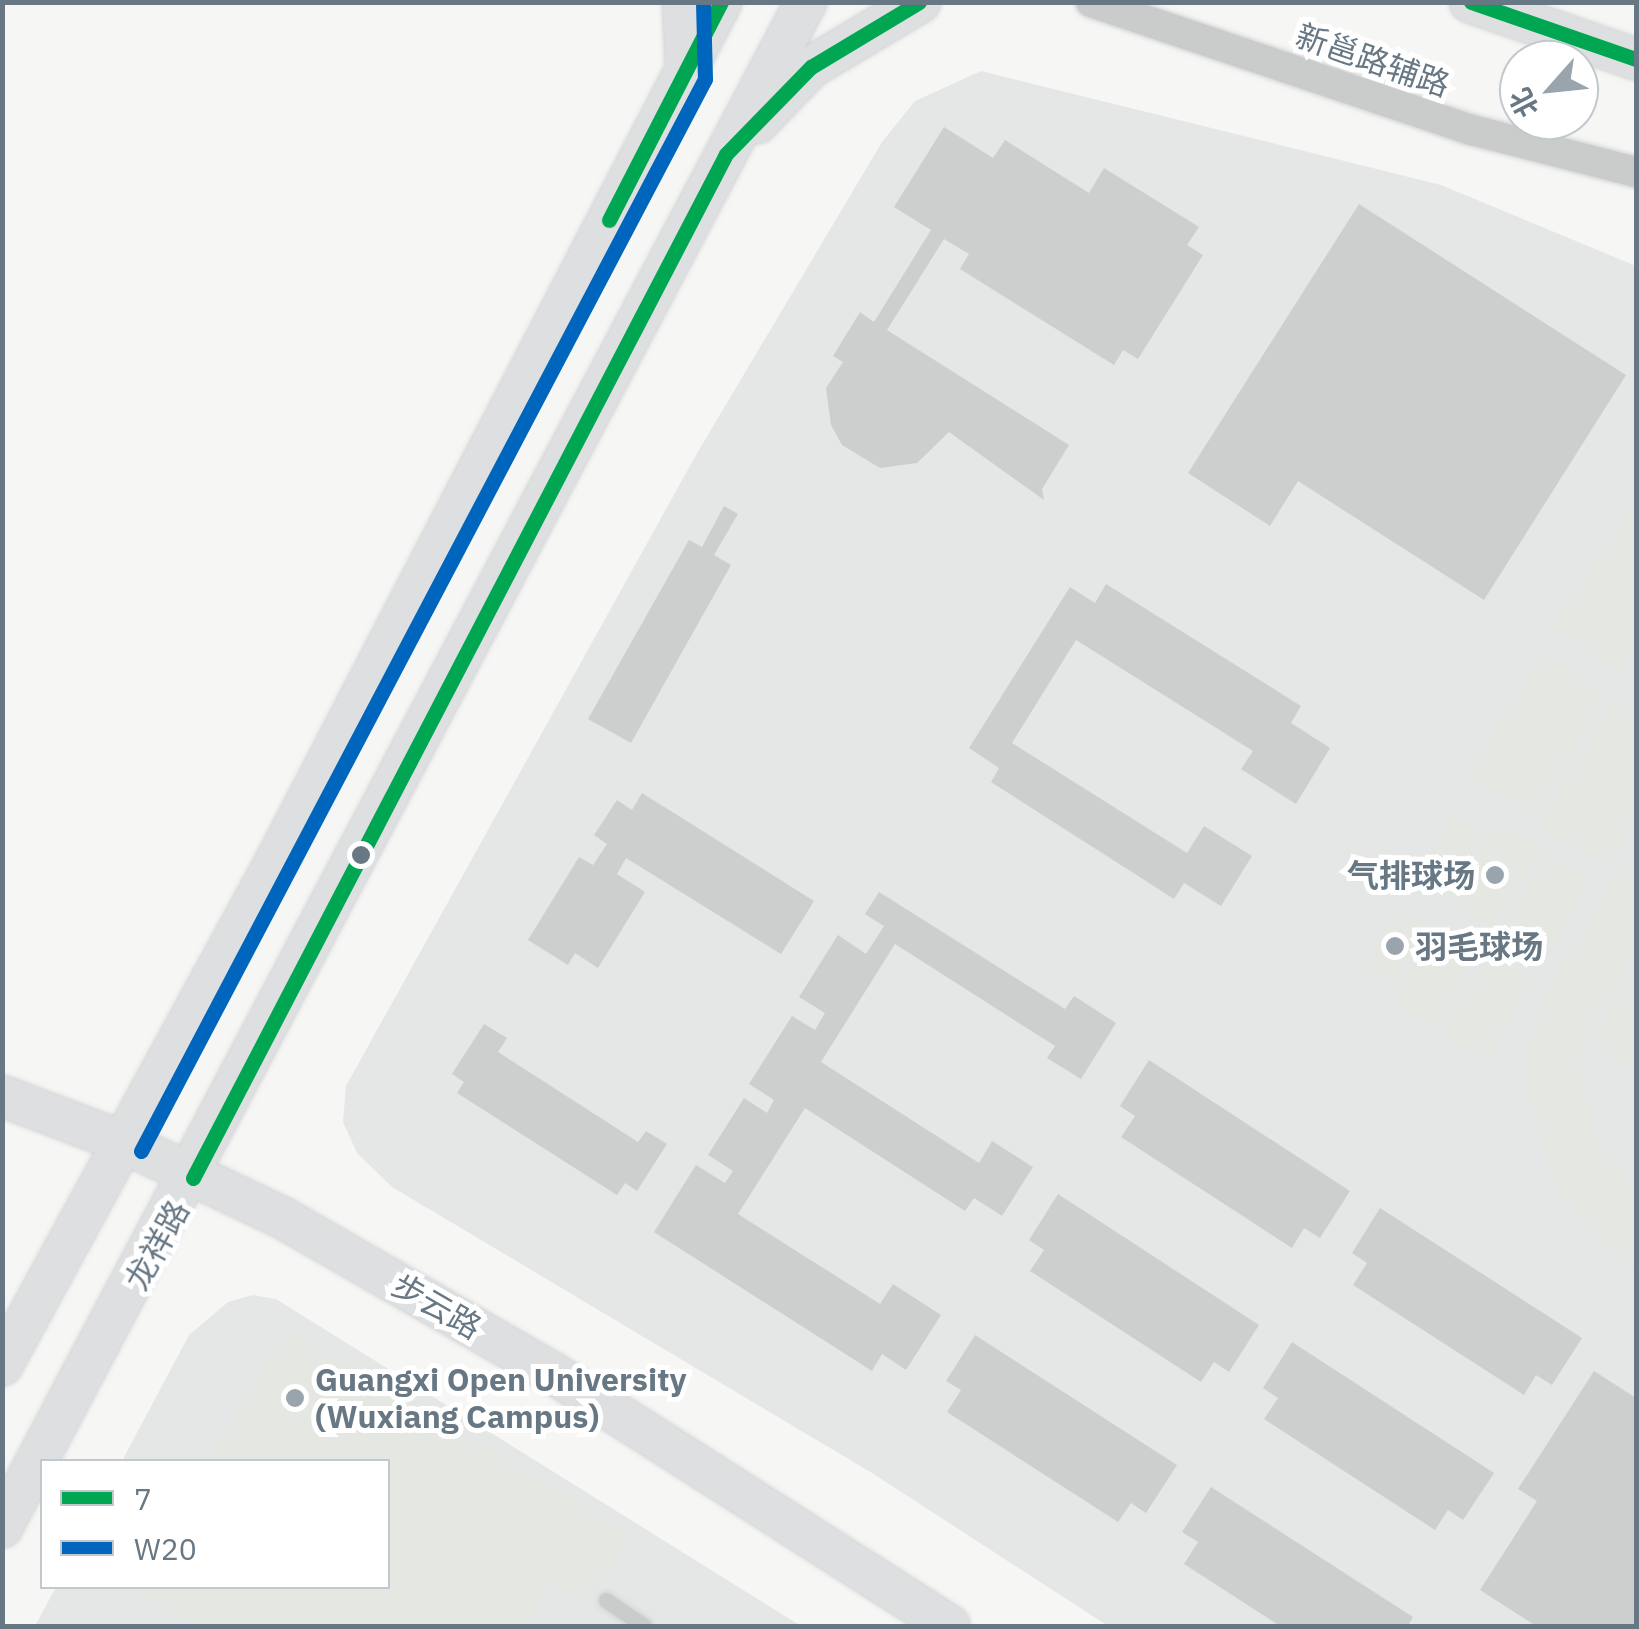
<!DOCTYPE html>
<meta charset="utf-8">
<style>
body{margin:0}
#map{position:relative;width:1639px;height:1629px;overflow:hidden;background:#f6f6f5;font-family:"IBM Plex Sans","Noto Sans SC",sans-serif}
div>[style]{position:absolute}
.built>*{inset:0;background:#e5e6e6}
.green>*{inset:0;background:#e5e8e2;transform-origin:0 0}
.building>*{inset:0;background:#cdcfcf}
.roads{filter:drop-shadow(0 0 2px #d2d3d4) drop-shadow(0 0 2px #d2d3d4)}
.lane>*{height:15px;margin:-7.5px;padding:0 7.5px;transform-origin:7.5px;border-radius:7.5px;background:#cacccc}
.street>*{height:30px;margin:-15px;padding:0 15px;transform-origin:15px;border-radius:15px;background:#cacccc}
.secondary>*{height:40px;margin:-20px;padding:0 20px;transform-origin:20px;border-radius:20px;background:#dedfe0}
.bus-1>*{height:15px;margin:-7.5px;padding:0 7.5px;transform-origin:7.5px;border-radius:7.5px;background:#00a651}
.bus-2>*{height:15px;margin:-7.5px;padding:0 7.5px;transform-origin:7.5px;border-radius:7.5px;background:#0065bd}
.dots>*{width:28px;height:28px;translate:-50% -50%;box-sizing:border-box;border:5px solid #fff;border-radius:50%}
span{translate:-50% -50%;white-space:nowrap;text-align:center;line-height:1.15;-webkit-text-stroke:10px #fff;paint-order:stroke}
.street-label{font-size:32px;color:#677884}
.poi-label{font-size:32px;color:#677884;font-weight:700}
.right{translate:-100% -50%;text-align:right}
.left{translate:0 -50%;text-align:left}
.frame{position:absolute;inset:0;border:5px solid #677884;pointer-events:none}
.legend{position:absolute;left:40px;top:1459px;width:350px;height:130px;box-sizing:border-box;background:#fff;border:2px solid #c2c9ce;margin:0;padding:12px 18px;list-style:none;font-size:30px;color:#677884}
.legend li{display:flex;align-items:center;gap:20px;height:50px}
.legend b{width:50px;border:2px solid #c2c9ce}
.north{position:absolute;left:1499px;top:40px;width:100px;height:100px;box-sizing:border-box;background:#fff;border:2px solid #c2c9ce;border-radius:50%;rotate:243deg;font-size:28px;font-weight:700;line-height:40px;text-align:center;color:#677884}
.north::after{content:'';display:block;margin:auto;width:35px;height:45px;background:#99a4ac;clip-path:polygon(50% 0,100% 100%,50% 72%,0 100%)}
</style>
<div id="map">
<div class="built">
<div style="clip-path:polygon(981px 71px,1441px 185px,1636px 266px,1636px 1626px,1108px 1626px,872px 1473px,392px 1187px,357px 1153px,343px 1122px,346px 1086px,696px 455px,882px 142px,915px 101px)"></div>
<div style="clip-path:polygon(253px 1295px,276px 1299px,801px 1626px,35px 1626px,56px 1587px,388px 1586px,388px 1462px,122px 1461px,189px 1335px,228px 1302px)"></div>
</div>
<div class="green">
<div style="clip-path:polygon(1630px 507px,1636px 511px,1636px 643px,1619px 669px,1553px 627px)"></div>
<div style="left:1541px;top:655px;width:78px;height:142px;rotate:32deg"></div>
<div style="clip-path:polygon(1615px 702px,1636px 716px,1636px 815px,1605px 865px,1538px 823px)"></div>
<div style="left:1452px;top:814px;width:34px;height:63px;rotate:34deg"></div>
<div style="left:1497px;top:822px;width:52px;height:93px;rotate:32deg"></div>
<div style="clip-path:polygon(1636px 842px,1636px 951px,1586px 1032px,1581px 1056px,1592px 1131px,1636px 1195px,1636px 1272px,1599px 1242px,1551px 1176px,1524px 1074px,1542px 997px)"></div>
<div style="left:1547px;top:855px;width:52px;height:93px;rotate:32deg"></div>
<div style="left:1398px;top:910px;width:35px;height:64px;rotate:33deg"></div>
<div style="left:1441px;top:921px;width:52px;height:93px;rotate:31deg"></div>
<div style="left:1491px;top:953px;width:52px;height:93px;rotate:32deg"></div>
<div style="clip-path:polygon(1636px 968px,1636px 1072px,1590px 1042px)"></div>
<div style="clip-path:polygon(285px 1332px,633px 1535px,589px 1601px,552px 1581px,522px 1626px,188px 1626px,133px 1587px,388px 1586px,388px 1462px,207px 1461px)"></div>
</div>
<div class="building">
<div style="clip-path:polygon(944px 127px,993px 158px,1005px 140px,1089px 193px,1104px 168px,1199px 227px,1187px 245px,1203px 255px,1138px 359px,1123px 350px,1114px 365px,960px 269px,969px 254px,944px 239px,887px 330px,1069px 445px,1042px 489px,1044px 500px,949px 432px,917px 463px,880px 468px,842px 445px,831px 425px,826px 388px,843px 362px,833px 356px,860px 312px,874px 322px,931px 230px,894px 207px)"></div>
<div style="clip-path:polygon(1359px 204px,1626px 375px,1484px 600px,1298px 481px,1270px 526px,1188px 473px)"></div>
<div style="clip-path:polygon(724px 506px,738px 514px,714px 555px,731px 565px,631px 743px,588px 719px,689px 540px,702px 547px)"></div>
<div style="clip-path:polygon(1106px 584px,1301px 706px,1291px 723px,1330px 748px,1296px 804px,1241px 769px,1253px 751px,1076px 640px,1012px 743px,1187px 853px,1204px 826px,1252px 856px,1221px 906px,1184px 883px,1174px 899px,991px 782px,999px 768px,969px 748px,1070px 587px,1095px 603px)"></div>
<div style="clip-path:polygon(642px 793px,814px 901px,781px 954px,626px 858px,617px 874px,645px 892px,598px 968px,575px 953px,568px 965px,528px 940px,579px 857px,593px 865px,607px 844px,594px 835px,617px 800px,632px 810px)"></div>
<div style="clip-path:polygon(879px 892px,1065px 1009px,1074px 996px,1116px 1023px,1081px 1079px,1047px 1058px,1055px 1046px,895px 944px,821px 1062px,979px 1163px,992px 1141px,1033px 1167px,1002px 1216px,974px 1198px,965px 1211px,805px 1108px,738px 1214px,880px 1304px,893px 1284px,941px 1315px,906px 1370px,882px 1354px,872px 1371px,654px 1232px,696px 1165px,725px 1183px,733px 1171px,708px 1155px,744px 1098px,767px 1113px,774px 1100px,749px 1084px,792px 1016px,815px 1030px,825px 1013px,799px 997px,838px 935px,866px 954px,884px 926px,865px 914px)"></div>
<div style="clip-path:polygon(484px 1024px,507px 1038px,498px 1052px,638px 1142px,646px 1131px,667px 1144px,637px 1191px,625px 1183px,617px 1195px,457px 1093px,464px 1082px,452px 1074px)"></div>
<div style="clip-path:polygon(1149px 1060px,1350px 1191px,1320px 1238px,1304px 1228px,1292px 1248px,1121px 1137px,1135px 1116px,1120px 1106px)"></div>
<div style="clip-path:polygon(1058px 1194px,1259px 1325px,1229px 1372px,1214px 1362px,1201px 1382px,1030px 1271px,1044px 1250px,1029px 1240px)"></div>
<div style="clip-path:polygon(1380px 1208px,1582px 1338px,1552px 1385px,1536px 1375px,1524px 1395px,1353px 1285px,1367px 1263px,1352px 1253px)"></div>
<div style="clip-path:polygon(975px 1335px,1177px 1465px,1146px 1513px,1131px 1503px,1118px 1522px,947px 1412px,961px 1390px,946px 1381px)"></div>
<div style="clip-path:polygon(1292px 1342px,1494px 1473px,1463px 1520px,1448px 1510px,1435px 1530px,1264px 1419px,1278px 1398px,1263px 1388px)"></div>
<div style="clip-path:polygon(1594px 1371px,1636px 1398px,1636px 1626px,1536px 1626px,1480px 1590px,1537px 1501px,1518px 1489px)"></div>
<div style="clip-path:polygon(1211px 1487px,1413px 1617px,1408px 1626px,1280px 1626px,1184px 1564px,1198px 1542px,1182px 1532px)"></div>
</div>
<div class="roads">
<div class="lane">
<div style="left:606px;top:1600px;width:46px;rotate:34.4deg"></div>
</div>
<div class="street">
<div style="left:1091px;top:2px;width:402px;rotate:18.6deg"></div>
<div style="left:1472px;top:130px;width:169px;rotate:14.4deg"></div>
</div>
<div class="secondary">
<div style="left:683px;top:2px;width:64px;rotate:87.3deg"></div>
<div style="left:1470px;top:2px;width:176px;rotate:19deg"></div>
<div style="left:757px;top:123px;width:78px;rotate:-46deg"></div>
<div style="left:811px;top:67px;width:127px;rotate:-30.8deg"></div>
<div style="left:2px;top:1096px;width:129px;rotate:20.8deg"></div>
<div style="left:123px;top:1142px;width:177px;rotate:25.4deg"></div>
<div style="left:283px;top:1218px;width:309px;rotate:29.9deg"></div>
<div style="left:551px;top:1372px;width:472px;rotate:32.5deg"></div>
<div style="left:2px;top:1365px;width:567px;rotate:-61.45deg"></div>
<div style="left:273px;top:867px;width:974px;rotate:-62.62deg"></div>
<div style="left:2px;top:1527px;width:1724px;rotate:-62.2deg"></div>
</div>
</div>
<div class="bus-1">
<div style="left:1471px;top:2px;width:175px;rotate:19.1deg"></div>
<div style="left:609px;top:220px;width:245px;rotate:-62.8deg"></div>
<div style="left:193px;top:1178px;width:1154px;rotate:-62.5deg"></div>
<div style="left:726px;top:154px;width:122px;rotate:-45.7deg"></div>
<div style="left:811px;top:67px;width:126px;rotate:-31deg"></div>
</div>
<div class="bus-2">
<div style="left:141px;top:1151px;width:1211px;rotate:-62.25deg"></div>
<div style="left:705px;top:79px;width:77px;rotate:-91.5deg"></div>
</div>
<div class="dots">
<div style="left:361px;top:855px;background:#677884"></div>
<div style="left:1495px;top:875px;background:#99a4ac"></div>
<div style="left:1395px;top:946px;background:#99a4ac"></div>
<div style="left:295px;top:1398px;background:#99a4ac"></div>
</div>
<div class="street-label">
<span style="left:1373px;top:60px;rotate:19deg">新邕路辅路</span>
<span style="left:157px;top:1245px;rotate:-61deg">龙祥路</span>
<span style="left:437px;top:1306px;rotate:30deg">步云路</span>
</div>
<div class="poi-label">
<span class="right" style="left:1475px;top:875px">气排球场</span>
<span class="left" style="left:1415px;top:946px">羽毛球场</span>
<span class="left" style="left:315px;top:1398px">Guangxi Open University<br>(Wuxiang Campus)</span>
</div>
<div class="frame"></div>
<ul class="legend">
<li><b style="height:12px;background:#00a651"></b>7</li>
<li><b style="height:12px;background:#0065bd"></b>W20</li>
</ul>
<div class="north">北</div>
</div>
